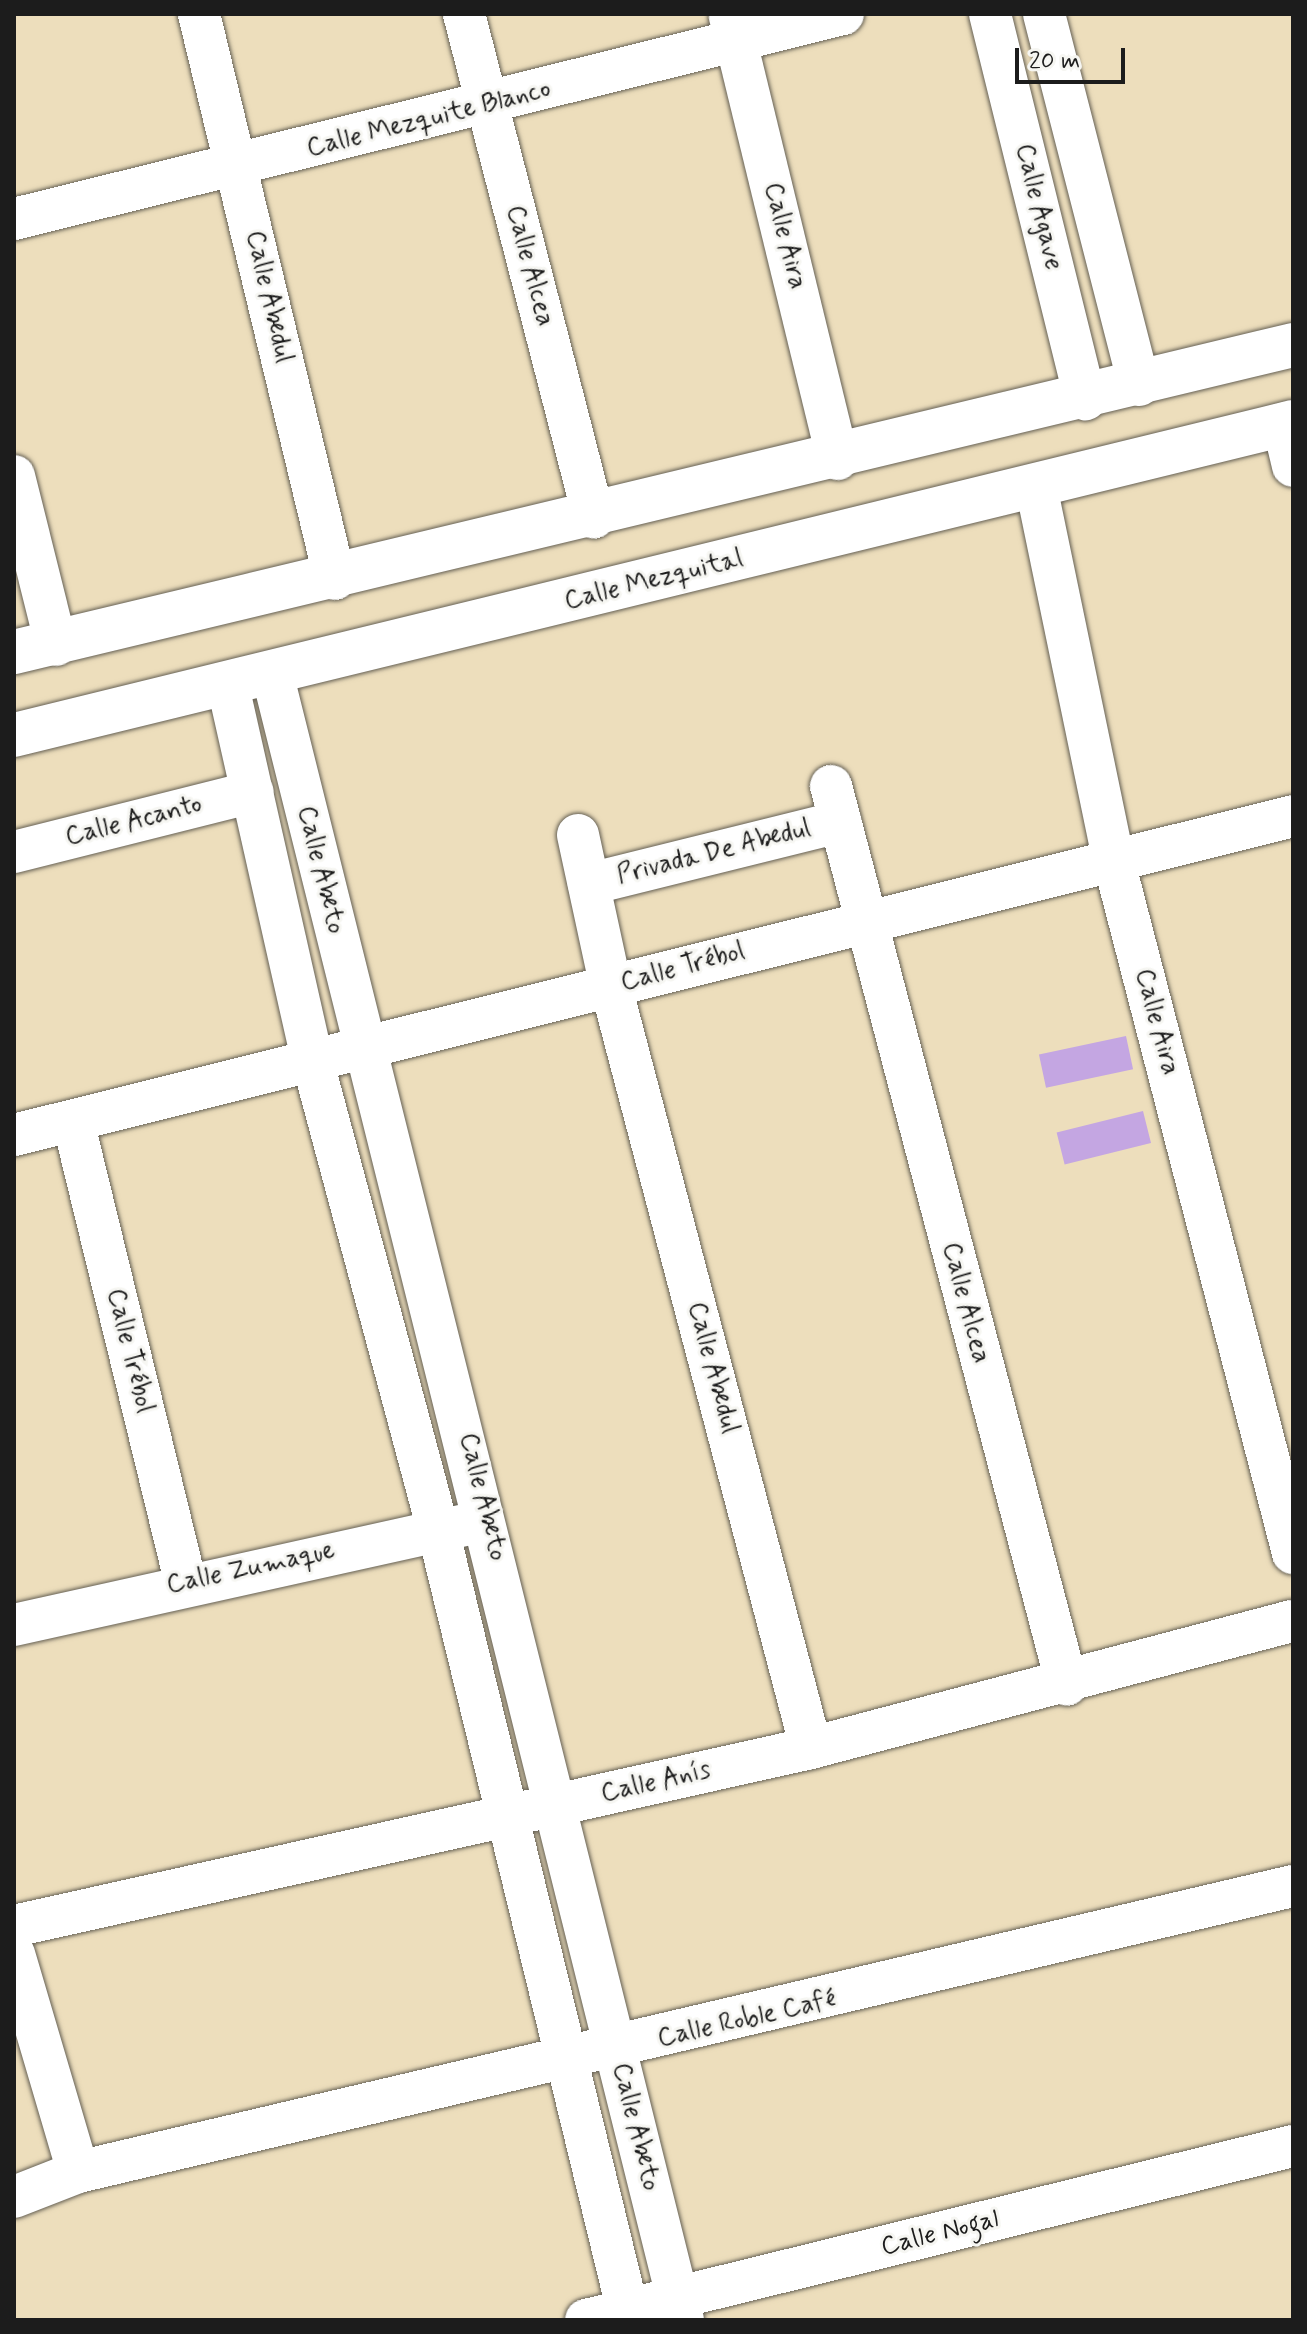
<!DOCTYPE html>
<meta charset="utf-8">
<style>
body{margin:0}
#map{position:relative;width:1307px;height:2334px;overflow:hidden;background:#eddebc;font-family:Mynerve,sans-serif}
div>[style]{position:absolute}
.building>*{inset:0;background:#c4a6e2;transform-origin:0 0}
.roads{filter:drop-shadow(0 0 2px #656054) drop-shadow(0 0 2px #656054)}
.minor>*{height:42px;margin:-21px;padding:0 21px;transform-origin:21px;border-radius:21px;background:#fff}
.major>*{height:44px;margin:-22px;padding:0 22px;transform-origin:22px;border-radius:22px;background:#fff}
span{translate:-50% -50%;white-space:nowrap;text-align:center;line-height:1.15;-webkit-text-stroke:6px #f6f6f2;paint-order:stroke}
.street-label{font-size:26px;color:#1c1c1c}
.frame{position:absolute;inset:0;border:16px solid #1c1c1c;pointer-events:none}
.scale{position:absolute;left:1015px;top:48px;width:110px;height:36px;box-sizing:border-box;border:4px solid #1c1c1c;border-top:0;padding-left:10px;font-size:24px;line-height:28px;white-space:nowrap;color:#1c1c1c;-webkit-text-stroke:6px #f6f6f2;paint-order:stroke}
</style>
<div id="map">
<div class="building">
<div style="left:1126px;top:1036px;width:34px;height:89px;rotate:78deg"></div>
<div style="left:1143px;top:1111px;width:33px;height:89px;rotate:76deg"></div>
</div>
<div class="roads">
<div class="minor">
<div style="left:199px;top:14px;width:581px;rotate:76.47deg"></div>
<div style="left:464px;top:14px;width:520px;rotate:75.54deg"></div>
<div style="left:990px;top:14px;width:397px;rotate:76.1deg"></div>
<div style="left:1044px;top:14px;width:383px;rotate:75.6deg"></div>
<div style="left:730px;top:17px;width:455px;rotate:76.3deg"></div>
<div style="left:14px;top:219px;width:854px;rotate:-13.89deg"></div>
<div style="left:1283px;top:424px;width:43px;rotate:76.6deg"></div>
<div style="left:14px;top:476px;width:174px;rotate:76deg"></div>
<div style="left:1036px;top:486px;width:384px;rotate:78.3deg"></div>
<div style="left:1114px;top:862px;width:714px;rotate:75.48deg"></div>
<div style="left:273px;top:677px;width:1693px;rotate:75.99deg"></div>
<div style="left:228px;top:686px;width:386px;rotate:77.3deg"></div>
<div style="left:313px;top:1063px;width:483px;rotate:75deg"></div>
<div style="left:438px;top:1530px;width:813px;rotate:76.34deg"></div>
<div style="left:831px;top:786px;width:929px;rotate:75.29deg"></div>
<div style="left:578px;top:835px;width:156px;rotate:77.8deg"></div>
<div style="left:611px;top:987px;width:787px;rotate:75.27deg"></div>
<div style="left:14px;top:852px;width:246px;rotate:-14.1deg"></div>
<div style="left:589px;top:884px;width:259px;rotate:-13.9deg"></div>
<div style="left:73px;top:1121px;width:474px;rotate:76.3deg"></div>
<div style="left:14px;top:1135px;width:1318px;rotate:-14deg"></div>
<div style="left:14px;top:1625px;width:463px;rotate:-12.5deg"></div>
<div style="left:14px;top:1926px;width:817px;rotate:-12.59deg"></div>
<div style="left:811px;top:1748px;width:498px;rotate:-14.8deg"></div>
<div style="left:14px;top:1954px;width:227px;rotate:73.6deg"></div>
<div style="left:14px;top:2197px;width:69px;rotate:-21.3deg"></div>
<div style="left:78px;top:2172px;width:1248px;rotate:-13.25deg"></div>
<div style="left:586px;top:2320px;width:728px;rotate:-13.83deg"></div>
</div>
<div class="major">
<div style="left:14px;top:652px;width:1315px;rotate:-13.5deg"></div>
<div style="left:14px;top:735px;width:1317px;rotate:-13.75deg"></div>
</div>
</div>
<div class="street-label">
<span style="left:429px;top:120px;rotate:-14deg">Calle Mezquite Blanco</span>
<span style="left:1038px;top:207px;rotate:76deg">Calle Agave</span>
<span style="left:784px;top:236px;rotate:76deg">Calle Aira</span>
<span style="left:529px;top:266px;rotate:75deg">Calle Alcea</span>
<span style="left:268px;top:297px;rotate:77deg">Calle Abedul</span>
<span style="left:654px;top:581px;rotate:-14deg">Calle Mezquital</span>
<span style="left:134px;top:822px;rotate:-14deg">Calle Acanto</span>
<span style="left:714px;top:853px;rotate:-14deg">Privada De Abedul</span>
<span style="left:320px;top:870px;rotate:76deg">Calle Abeto</span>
<span style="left:683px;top:968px;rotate:-15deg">Calle Trébol</span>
<span style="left:1156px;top:1022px;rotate:75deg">Calle Aira</span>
<span style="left:965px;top:1303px;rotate:75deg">Calle Alcea</span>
<span style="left:129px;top:1351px;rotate:76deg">Calle Trébol</span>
<span style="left:712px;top:1368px;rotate:75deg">Calle Abedul</span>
<span style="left:482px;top:1497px;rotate:76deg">Calle Abeto</span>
<span style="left:251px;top:1569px;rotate:-12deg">Calle Zumaque</span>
<span style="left:656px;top:1783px;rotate:-13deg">Calle Anís</span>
<span style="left:747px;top:2020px;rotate:-13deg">Calle Roble Café</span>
<span style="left:635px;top:2127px;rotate:76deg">Calle Abeto</span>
<span style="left:940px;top:2234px;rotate:-14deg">Calle Nogal</span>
</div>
<div class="frame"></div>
<div class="scale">20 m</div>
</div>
